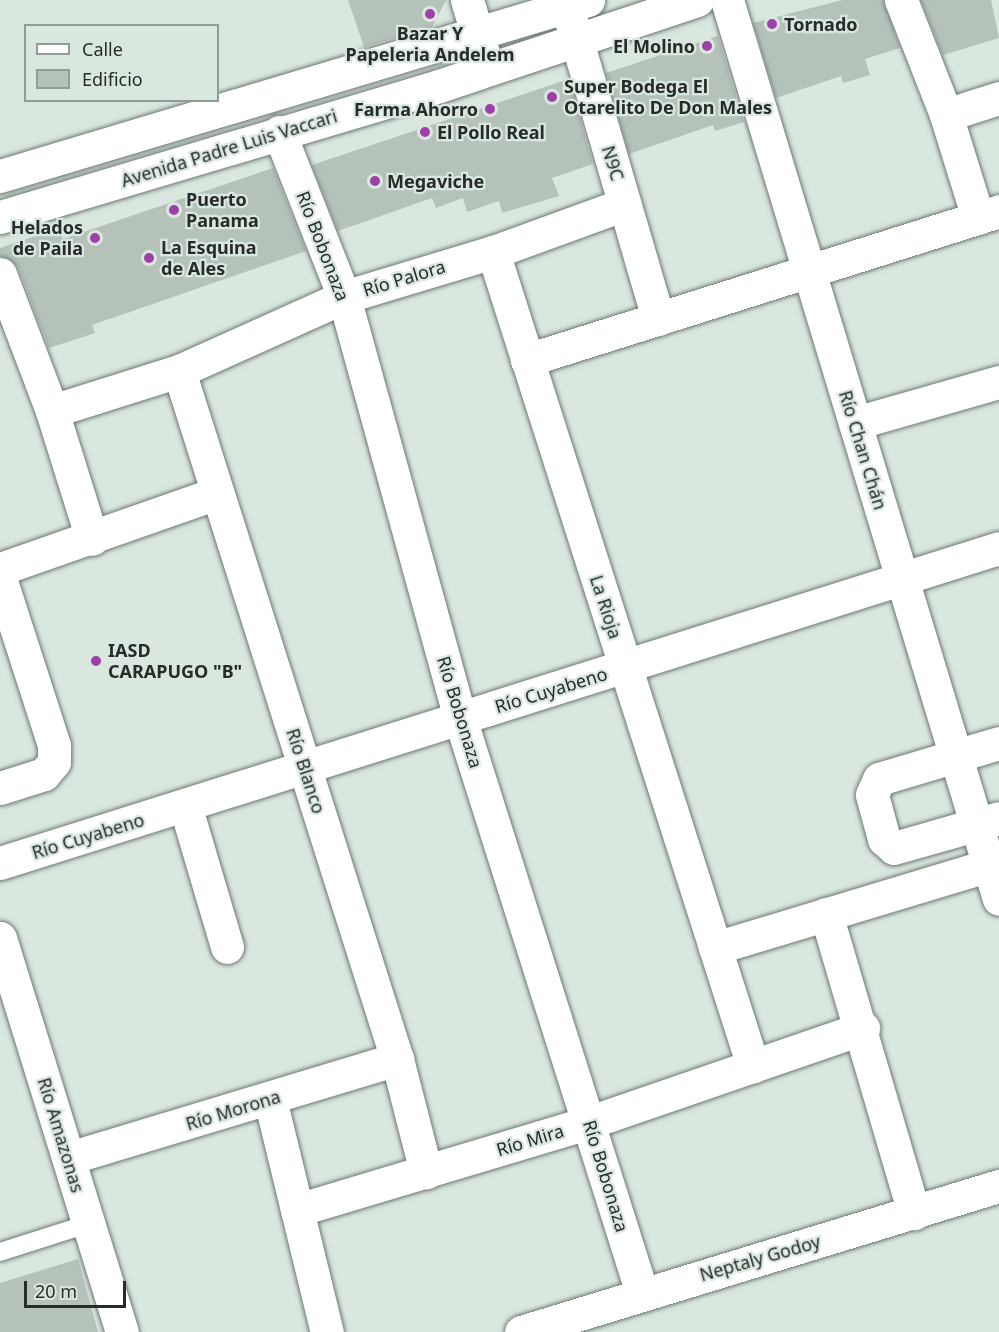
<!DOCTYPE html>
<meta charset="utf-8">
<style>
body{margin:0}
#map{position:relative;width:999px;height:1332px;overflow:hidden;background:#dae7df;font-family:"Noto Sans",sans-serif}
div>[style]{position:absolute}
.building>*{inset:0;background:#b5c2ba}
.roads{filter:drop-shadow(0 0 2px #6d7872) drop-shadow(0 0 2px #6d7872)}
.lane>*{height:18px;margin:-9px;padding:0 9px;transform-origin:9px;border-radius:9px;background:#fff}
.street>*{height:33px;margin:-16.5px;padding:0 16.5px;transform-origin:16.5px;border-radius:16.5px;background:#fff}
.secondary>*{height:33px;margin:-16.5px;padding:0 16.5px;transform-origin:16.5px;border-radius:16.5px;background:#fff}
.dots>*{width:16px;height:16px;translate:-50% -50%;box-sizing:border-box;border:3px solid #dae7df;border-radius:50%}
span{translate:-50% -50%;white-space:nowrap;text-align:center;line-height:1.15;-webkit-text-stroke:4.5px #dae7df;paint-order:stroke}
.poi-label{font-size:18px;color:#272c2a;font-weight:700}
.left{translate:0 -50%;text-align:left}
.right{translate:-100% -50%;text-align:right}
.street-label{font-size:18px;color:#272c2a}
.legend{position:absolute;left:24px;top:24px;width:195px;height:78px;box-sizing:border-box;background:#dae7df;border:2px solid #929c97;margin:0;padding:8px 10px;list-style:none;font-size:18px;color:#272c2a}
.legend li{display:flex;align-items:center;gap:12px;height:30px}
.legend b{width:30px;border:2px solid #929c97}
.scale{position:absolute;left:24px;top:1281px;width:102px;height:27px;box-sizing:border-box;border:3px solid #272c2a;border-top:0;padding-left:8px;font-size:18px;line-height:21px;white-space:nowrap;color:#272c2a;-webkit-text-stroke:4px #dae7df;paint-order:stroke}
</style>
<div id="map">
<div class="building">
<div style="clip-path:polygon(348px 0,446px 0,432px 27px,364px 47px)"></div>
<div style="clip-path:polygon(842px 0,883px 0,900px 48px,865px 59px,870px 75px,843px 83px,841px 76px,776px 98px,753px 23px)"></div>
<div style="clip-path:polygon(921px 0,991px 0,999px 38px,943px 55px)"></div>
<div style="clip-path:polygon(718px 36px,744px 122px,715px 131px,713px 125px,629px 154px,606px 73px)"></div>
<div style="clip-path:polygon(569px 79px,593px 164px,552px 178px,559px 196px,502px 213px,499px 201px,467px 212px,463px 198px,436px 208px,432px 198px,338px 231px,312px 165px)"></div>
<div style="clip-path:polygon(273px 168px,306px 251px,92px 325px,95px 333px,49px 348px,18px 267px,0 256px,0 248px,59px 228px,63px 239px)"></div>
<div style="clip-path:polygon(78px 1259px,98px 1332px,0 1332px,0 1283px)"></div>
</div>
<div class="roads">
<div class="lane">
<div style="left:0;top:1252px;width:92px;rotate:-17.7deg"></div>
</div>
<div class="street">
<div style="left:727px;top:0;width:939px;rotate:73.17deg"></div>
<div style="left:901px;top:0;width:123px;rotate:68.6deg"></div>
<div style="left:946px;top:115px;width:108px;rotate:72.7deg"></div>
<div style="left:567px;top:7px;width:325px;rotate:73.7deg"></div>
<div style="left:946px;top:115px;width:56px;rotate:-17.8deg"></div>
<div style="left:279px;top:132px;width:177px;rotate:68.5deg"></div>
<div style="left:344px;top:297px;width:437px;rotate:74.6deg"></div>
<div style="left:460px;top:718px;width:603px;rotate:72.44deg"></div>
<div style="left:493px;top:252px;width:855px;rotate:72.29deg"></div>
<div style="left:0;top:274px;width:147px;rotate:69.2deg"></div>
<div style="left:52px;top:411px;width:134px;rotate:72.6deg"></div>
<div style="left:527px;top:360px;width:495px;rotate:-17.5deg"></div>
<div style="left:179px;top:371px;width:722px;rotate:72.42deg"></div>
<div style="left:397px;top:1059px;width:117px;rotate:75.6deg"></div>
<div style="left:52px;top:411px;width:133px;rotate:-17.5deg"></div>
<div style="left:179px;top:371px;width:181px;rotate:-24.2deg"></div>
<div style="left:344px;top:297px;width:156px;rotate:-16.8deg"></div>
<div style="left:493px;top:252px;width:140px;rotate:-20deg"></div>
<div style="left:855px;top:423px;width:150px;rotate:-15.9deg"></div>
<div style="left:0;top:569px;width:230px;rotate:-19.3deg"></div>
<div style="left:0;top:578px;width:176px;rotate:72.1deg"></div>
<div style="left:54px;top:745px;width:17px;rotate:90deg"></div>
<div style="left:54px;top:762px;width:16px;rotate:130deg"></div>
<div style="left:44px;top:774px;width:46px;rotate:162.3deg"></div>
<div style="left:999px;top:743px;width:125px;rotate:163.3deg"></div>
<div style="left:879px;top:779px;width:17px;rotate:114deg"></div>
<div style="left:872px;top:795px;width:46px;rotate:74.7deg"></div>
<div style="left:884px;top:839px;width:13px;rotate:42deg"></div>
<div style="left:894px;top:848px;width:109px;rotate:-15.9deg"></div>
<div style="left:185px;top:805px;width:148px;rotate:73.5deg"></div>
<div style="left:0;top:863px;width:1047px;rotate:-17.5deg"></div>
<div style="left:826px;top:914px;width:312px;rotate:73.6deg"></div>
<div style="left:0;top:938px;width:412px;rotate:72.8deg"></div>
<div style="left:715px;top:948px;width:297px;rotate:-16.8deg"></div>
<div style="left:270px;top:1099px;width:240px;rotate:76.3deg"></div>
<div style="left:69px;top:1158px;width:343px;rotate:-16.8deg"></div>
<div style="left:297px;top:1210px;width:306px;rotate:-16.7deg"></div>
<div style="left:590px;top:1122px;width:289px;rotate:-19deg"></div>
<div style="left:521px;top:1332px;width:500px;rotate:-17deg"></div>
</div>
<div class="secondary">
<div style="left:467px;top:0;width:55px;rotate:73.2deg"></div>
<div style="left:0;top:176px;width:614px;rotate:-16.66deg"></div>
<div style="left:0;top:217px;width:458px;rotate:-16.6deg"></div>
<div style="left:439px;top:86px;width:272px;rotate:-18.4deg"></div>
</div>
</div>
<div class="dots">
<div style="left:430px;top:14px;background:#9d40a9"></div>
<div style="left:772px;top:24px;background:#9d40a9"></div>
<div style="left:707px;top:46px;background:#9d40a9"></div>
<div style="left:552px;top:97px;background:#9d40a9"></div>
<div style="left:490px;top:109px;background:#9d40a9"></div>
<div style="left:425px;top:132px;background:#9d40a9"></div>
<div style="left:375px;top:181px;background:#9d40a9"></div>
<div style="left:174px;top:210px;background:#9d40a9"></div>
<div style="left:95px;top:238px;background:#9d40a9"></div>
<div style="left:149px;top:258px;background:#9d40a9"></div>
<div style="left:96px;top:661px;background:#9d40a9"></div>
</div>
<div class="poi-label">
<span class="left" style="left:784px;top:24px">Tornado</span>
<span style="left:430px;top:44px">Bazar Y<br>Papeleria Andelem</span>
<span class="right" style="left:695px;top:46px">El Molino</span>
<span class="left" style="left:564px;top:97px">Super Bodega El<br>Otarelito De Don Males</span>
<span class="right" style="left:478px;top:109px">Farma Ahorro</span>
<span class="left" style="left:437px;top:132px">El Pollo Real</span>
<span class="left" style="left:387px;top:181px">Megaviche</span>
<span class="left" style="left:186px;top:210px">Puerto<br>Panama</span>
<span class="right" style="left:83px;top:238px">Helados<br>de Paila</span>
<span class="left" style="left:161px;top:258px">La Esquina<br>de Ales</span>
<span class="left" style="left:108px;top:661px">IASD<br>CARAPUGO "B"</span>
</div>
<div class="street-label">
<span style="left:229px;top:148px;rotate:-17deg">Avenida Padre Luis Vaccari</span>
<span style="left:613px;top:163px;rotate:73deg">N9C</span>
<span style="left:323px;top:246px;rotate:69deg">Río Bobonaza</span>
<span style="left:404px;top:278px;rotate:-17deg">Río Palora</span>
<span style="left:863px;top:450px;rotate:73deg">Río Chan Chán</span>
<span style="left:606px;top:607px;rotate:72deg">La Rioja</span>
<span style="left:551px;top:690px;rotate:-17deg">Río Cuyabeno</span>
<span style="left:460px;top:712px;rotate:73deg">Río Bobonaza</span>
<span style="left:306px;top:771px;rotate:72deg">Río Blanco</span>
<span style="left:88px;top:836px;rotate:-17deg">Río Cuyabeno</span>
<span style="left:233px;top:1110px;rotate:-17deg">Río Morona</span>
<span style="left:61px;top:1135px;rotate:73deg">Río Amazonas</span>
<span style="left:530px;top:1140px;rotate:-17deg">Río Mira</span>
<span style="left:606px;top:1176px;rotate:73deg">Río Bobonaza</span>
<span style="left:760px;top:1258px;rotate:-16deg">Neptaly Godoy</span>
</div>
<ul class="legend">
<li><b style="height:8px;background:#fff"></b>Calle</li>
<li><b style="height:16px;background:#b5c2ba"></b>Edificio</li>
</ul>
<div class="scale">20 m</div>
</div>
